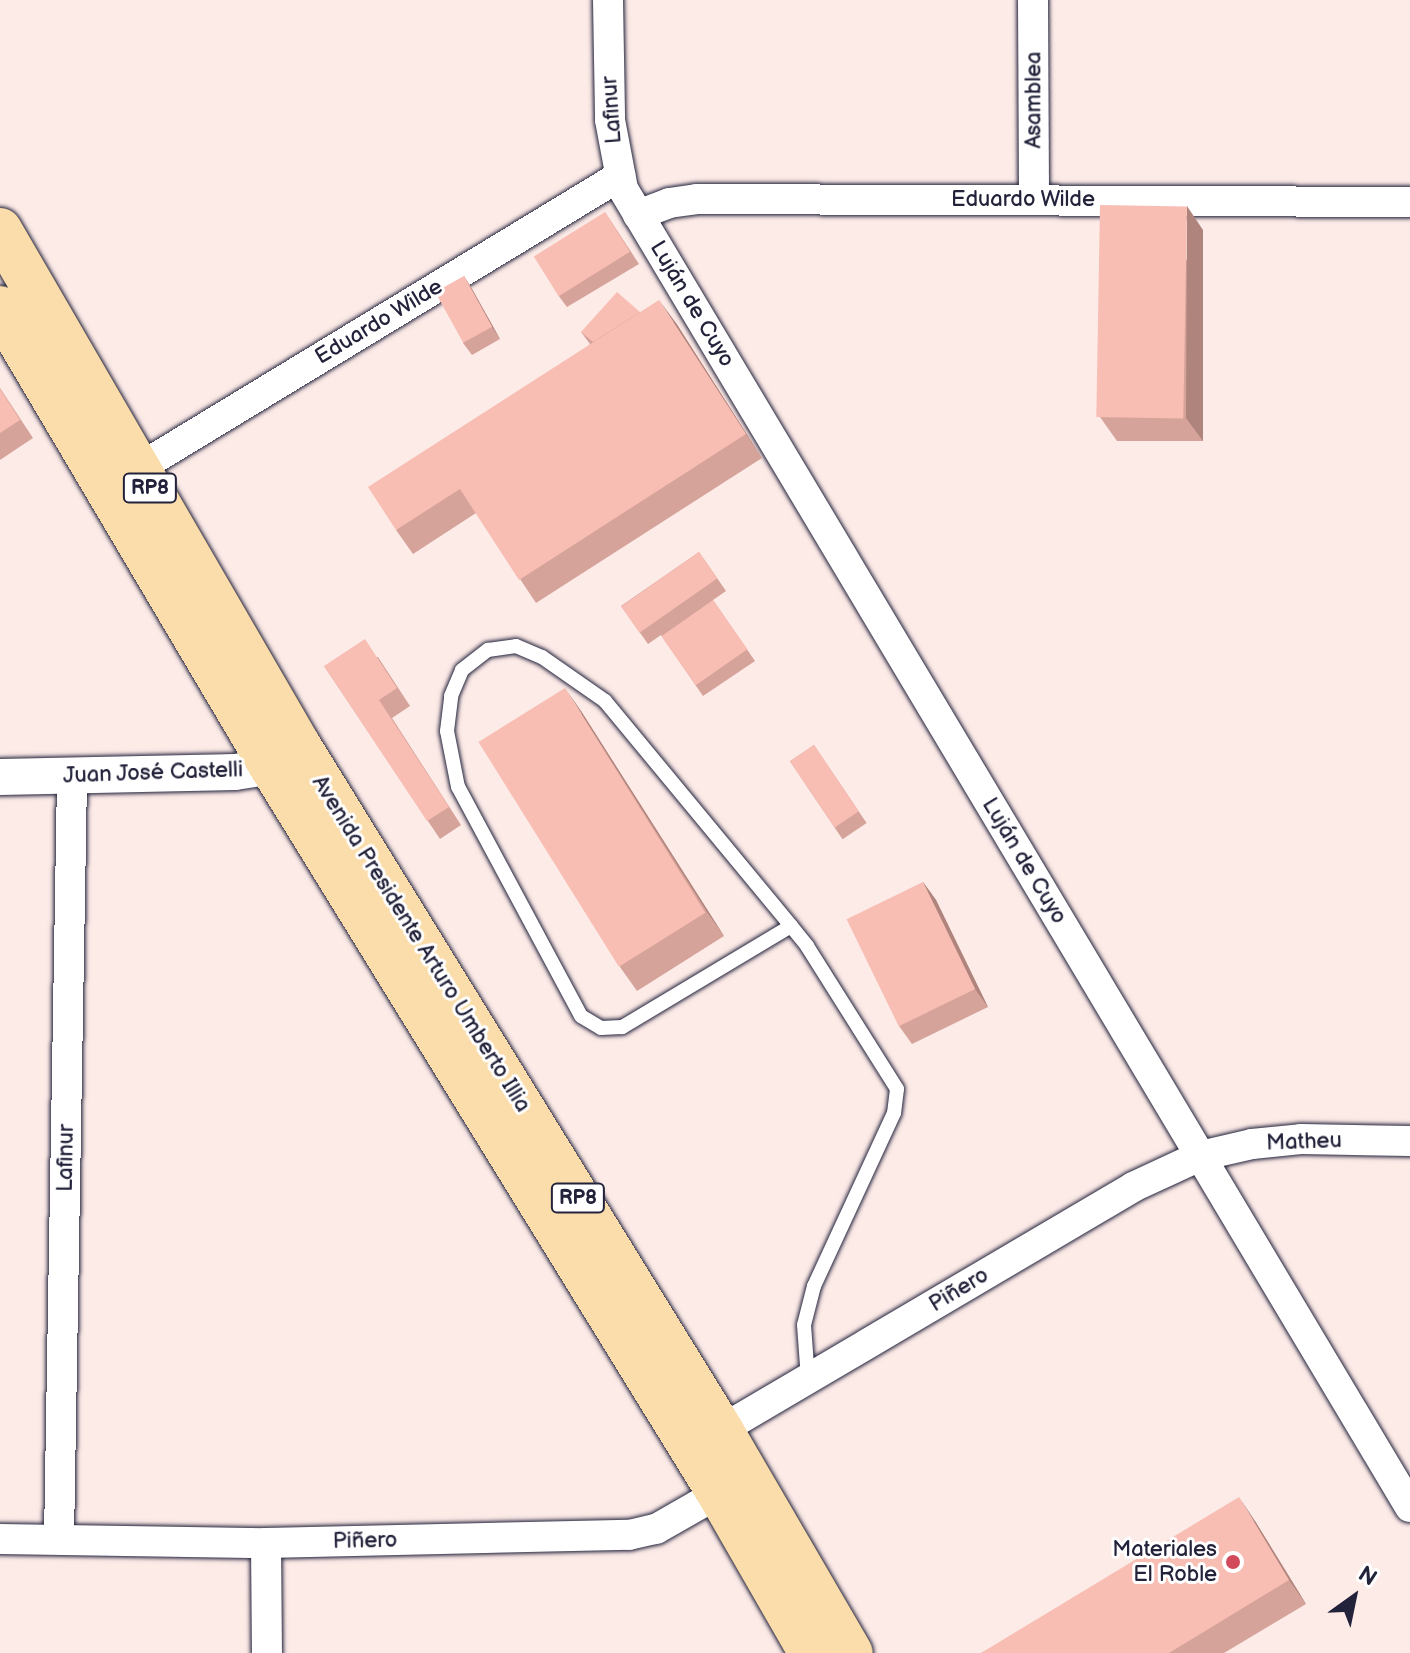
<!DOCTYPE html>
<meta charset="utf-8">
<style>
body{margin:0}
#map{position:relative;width:1410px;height:1653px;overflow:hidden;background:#fdebe8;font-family:"Balsamiq Sans",sans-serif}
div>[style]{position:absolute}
.roads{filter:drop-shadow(0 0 2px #22223b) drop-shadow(0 0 2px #22223b)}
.service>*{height:14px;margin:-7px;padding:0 7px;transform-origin:7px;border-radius:7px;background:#fff}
.minor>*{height:30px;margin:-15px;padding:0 15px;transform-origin:15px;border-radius:15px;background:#fff}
.tertiary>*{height:36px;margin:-18px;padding:0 18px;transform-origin:18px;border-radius:18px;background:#fff}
.primary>*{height:44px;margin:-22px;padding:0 22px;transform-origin:22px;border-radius:22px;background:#faddab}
.wall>*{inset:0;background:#d5a39a;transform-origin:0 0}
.shaded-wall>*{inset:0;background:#ae847d}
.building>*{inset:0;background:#f8bdb3;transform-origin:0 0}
.dots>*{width:22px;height:22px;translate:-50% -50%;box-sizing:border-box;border:4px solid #fff;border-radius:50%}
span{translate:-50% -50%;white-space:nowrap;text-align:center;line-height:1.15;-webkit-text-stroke:6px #fff;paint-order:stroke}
.shield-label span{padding:2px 6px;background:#fff;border:2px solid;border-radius:6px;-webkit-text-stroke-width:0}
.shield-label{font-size:20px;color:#22223b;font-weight:700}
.street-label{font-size:22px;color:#22223b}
.poi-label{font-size:22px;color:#22223b}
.right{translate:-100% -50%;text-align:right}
.north{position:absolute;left:1314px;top:1557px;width:80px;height:80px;-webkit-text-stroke:6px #fff;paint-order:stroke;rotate:33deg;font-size:22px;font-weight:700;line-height:32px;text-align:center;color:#22223b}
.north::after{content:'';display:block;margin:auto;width:28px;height:36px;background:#22223b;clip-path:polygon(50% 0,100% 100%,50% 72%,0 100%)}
</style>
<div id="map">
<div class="roads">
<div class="service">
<div style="left:791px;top:926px;width:197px;rotate:149.1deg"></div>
<div style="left:622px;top:1027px;width:21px;rotate:177deg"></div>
<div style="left:601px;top:1028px;width:23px;rotate:-149deg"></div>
<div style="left:581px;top:1016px;width:260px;rotate:-118.2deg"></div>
<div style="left:458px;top:787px;width:57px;rotate:-101.1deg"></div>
<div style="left:447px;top:731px;width:35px;rotate:-83deg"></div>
<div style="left:451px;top:696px;width:28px;rotate:-67deg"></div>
<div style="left:462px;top:670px;width:33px;rotate:-38deg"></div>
<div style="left:488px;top:650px;width:28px;rotate:-8deg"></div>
<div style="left:516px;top:646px;width:28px;rotate:23deg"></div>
<div style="left:542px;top:657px;width:77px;rotate:34.9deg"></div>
<div style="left:605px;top:701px;width:292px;rotate:50.4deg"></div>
<div style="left:791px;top:926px;width:26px;rotate:51deg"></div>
<div style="left:807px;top:946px;width:169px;rotate:57.8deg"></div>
<div style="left:897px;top:1089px;width:24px;rotate:97deg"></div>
<div style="left:894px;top:1113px;width:191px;rotate:114.8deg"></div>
<div style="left:814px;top:1286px;width:40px;rotate:104.4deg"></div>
<div style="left:804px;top:1325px;width:54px;rotate:85.8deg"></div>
</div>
<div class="minor">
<div style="left:608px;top:0;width:120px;rotate:89deg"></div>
<div style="left:610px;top:120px;width:70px;rotate:79.3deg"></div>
<div style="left:623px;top:189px;width:1535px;rotate:59.16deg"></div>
<div style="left:1033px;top:0;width:200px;rotate:89.7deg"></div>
<div style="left:638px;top:215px;width:33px;rotate:-21deg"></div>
<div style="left:669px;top:203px;width:28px;rotate:-8deg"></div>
<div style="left:697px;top:199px;width:713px;rotate:0.24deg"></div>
<div style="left:139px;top:468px;width:563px;rotate:-31.26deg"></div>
<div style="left:721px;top:1430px;width:478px;rotate:-30.5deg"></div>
<div style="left:1133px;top:1187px;width:74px;rotate:-24.8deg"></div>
<div style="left:1200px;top:1156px;width:53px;rotate:-13deg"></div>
<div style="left:1252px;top:1144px;width:49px;rotate:-5.8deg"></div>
<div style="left:1301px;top:1139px;width:109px;rotate:1.1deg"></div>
<div style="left:0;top:1539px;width:266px;rotate:0.9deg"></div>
<div style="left:266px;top:1543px;width:363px;rotate:-1.3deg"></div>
<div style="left:629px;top:1535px;width:28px;rotate:-13deg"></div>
<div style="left:656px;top:1529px;width:73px;rotate:-29.7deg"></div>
<div style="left:59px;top:1539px;width:762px;rotate:-89.02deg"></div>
<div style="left:266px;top:1543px;width:110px;rotate:89.5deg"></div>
</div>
<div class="tertiary">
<div style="left:0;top:777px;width:235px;rotate:-1.2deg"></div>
<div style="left:235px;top:772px;width:36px;rotate:-9deg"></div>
<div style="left:271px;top:766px;width:27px;rotate:-34deg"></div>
</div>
<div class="primary">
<div style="left:0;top:230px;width:596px;rotate:59.91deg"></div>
<div style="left:299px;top:746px;width:804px;rotate:58.33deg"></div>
<div style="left:721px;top:1430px;width:258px;rotate:59.8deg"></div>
<div style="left:0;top:308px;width:532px;rotate:59.39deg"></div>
<div style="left:271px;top:766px;width:854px;rotate:58.36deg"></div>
<div style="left:719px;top:1493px;width:185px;rotate:60.1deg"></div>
</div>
</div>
<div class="wall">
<div style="clip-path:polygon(605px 212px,639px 264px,567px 307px,558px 295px)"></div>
<div style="clip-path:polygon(1203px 230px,1203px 441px,1117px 441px,1100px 417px)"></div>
<div style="clip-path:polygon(464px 276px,472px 289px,500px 339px,472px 355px,463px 343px)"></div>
<div style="clip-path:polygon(640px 312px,676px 323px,762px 458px,536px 603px,476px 513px,413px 554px,396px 530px,590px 344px,581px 332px)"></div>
<div style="clip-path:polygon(0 388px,33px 438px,0 460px)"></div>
<div style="clip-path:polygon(699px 552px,726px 591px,713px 600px,755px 661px,703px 696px,661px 635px,648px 644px,621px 606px)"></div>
<div style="clip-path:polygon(378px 657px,410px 706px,392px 718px,461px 825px,440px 839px,324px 666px)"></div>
<div style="clip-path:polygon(581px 711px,724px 936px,637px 991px,620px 967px)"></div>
<div style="left:814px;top:745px;width:94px;height:29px;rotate:56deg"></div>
<div style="clip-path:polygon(923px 882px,936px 900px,988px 1007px,912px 1044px,899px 1026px)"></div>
<div style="clip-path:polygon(1255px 1521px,1306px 1604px,1224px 1653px,981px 1653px)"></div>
</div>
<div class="shaded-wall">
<div style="clip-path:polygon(1187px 206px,1203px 230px,1203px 441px,1186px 418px)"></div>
<div style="clip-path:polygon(464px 276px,472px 289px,500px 339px,492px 327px)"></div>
<div style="clip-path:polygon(659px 300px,676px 323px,762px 458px,746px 434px)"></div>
<div style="clip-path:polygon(565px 688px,581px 711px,724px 936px,707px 912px)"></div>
<div style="clip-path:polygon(923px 882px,936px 900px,988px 1007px,975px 989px)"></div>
<div style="clip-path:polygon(1239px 1497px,1255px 1521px,1306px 1604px,1289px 1580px)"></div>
</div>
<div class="building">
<div style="left:1100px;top:205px;width:87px;height:212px;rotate:1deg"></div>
<div style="left:605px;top:212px;width:47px;height:84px;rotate:58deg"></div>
<div style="left:464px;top:276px;width:58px;height:33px;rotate:61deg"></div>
<div style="clip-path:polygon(617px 292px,640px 312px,593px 342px,581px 332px)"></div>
<div style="clip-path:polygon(659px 300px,746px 434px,519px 580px,460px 489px,396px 530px,368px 487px)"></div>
<div style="clip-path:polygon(0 389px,20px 420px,0 433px)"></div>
<div style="left:699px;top:552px;width:32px;height:95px;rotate:55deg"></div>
<div style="left:713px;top:600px;width:60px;height:63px;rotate:55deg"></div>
<div style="clip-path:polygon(365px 639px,397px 688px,379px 700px,449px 807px,427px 821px,324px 666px)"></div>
<div style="left:565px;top:688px;width:265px;height:102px;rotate:58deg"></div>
<div style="left:814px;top:745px;width:80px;height:29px;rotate:56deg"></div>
<div style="left:923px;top:882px;width:119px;height:85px;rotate:64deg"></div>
<div style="clip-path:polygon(1239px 1497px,1289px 1580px,1169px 1653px,981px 1653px)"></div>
</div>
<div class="dots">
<div style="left:1233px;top:1562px;background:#d1495b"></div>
</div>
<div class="shield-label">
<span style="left:150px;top:488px">RP8</span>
<span style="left:578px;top:1198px">RP8</span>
</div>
<div class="street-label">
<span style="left:1034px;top:100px;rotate:-90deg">Asamblea</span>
<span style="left:612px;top:110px;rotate:-94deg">Lafinur</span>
<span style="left:1023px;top:200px">Eduardo Wilde</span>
<span style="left:692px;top:304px;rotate:59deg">Luján de Cuyo</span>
<span style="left:379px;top:322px;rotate:-31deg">Eduardo Wilde</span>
<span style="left:153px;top:773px;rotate:-2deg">Juan José Castelli</span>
<span style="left:1024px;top:861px;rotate:59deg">Luján de Cuyo</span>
<span style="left:421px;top:944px;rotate:58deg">Avenida Presidente Arturo Umberto Illia</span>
<span style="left:1304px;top:1142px;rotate:-2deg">Matheu</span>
<span style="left:66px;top:1158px;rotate:-89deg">Lafinur</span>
<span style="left:959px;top:1290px;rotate:-31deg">Piñero</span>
<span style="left:365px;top:1541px;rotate:-1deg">Piñero</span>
</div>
<div class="poi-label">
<span class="right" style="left:1217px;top:1562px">Materiales<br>El Roble</span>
</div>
<div class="north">N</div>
</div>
